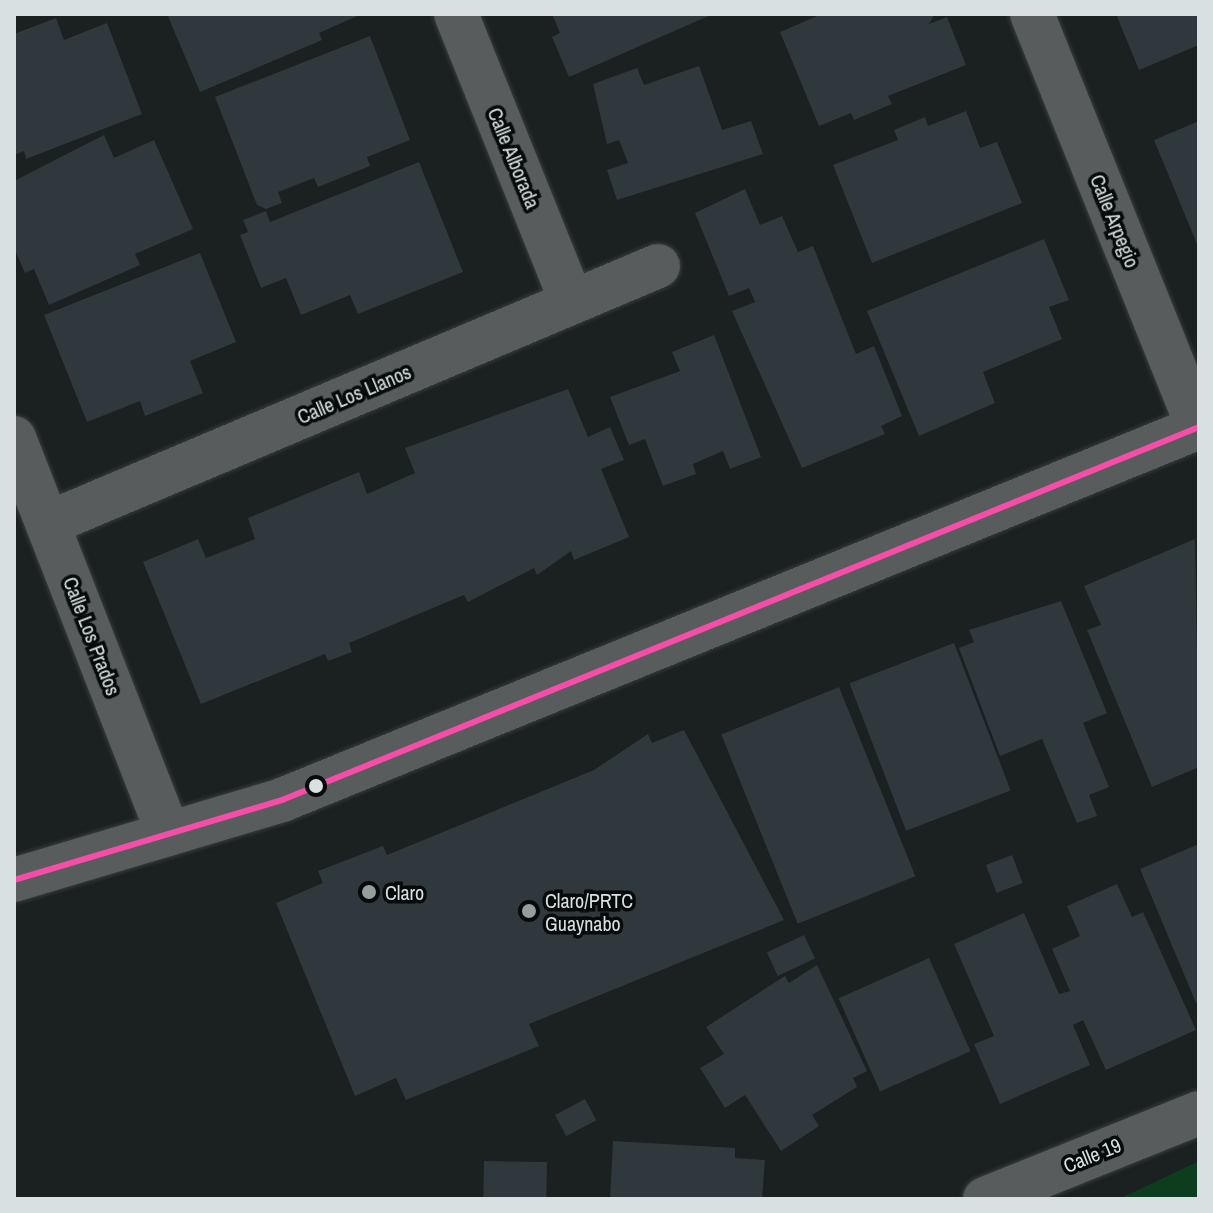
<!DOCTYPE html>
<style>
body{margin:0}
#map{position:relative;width:1213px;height:1213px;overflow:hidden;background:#1b2020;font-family:"Archivo Narrow",sans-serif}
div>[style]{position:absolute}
.green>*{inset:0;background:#0d3d1f}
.building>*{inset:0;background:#2e383d;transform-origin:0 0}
.roads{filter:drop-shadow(0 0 2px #383c3d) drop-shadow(0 0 2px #383c3d)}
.minor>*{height:44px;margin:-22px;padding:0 22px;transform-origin:22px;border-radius:22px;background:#585c5c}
.bus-1>*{height:6px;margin:-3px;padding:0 3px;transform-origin:3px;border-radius:3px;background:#f54da8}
.dots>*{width:22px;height:22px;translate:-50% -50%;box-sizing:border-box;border:4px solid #060a0b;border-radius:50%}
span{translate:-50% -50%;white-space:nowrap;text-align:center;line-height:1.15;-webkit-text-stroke:7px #060a0b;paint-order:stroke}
.street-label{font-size:20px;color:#d9e0e1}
.poi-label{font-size:20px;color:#d9e0e1}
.left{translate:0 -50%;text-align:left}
.frame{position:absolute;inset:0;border:16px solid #d9e0e1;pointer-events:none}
</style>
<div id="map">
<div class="green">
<div style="clip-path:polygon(1199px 1161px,1199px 1199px,1119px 1199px)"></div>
</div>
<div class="building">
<div style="clip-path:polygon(167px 14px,362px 14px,319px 33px,322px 40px,200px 92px)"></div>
<div style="clip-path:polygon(552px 14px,713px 14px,569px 77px,552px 37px,560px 33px)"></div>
<div style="clip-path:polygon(822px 14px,935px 14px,929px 24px,947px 17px,966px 65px,888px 96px,892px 104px,854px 120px,851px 113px,819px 126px,780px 32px)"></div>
<div style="clip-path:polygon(1116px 14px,1199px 14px,1199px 45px,1139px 70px)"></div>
<div style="clip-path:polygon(56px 18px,64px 40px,107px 23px,142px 114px,26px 159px,24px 151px,14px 155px,14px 34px)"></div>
<div style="clip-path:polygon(370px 36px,410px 140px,367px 157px,370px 166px,318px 187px,314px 178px,278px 192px,282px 203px,266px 209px,257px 205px,215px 97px)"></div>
<div style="clip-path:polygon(699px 66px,722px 130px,751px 121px,763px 154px,617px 200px,607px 170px,628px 163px,619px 140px,607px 144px,593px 84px,637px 68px,644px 85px)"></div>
<div style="clip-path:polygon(966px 111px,980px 148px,997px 142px,1022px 203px,872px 263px,833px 165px,898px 140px,894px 130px,925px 117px,928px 126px)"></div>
<div style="clip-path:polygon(1199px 121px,1199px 249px,1154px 140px)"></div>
<div style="clip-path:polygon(104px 135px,114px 158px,154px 140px,193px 229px,135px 254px,140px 265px,49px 305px,34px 269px,25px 273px,14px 248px,14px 181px)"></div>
<div style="clip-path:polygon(419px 162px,463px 272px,358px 314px,350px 295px,301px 315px,286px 278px,261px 288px,240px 235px,248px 232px,243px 220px,266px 211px,270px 222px)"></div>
<div style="clip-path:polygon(745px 189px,760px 225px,782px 216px,798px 252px,813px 246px,856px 354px,874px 346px,902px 416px,881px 426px,885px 434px,802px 468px,732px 311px,755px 302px,749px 288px,729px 296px,695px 213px)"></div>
<div style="clip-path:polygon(1044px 239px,1069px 300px,1049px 307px,1062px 339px,983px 372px,995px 403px,919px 436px,867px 311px)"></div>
<div style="clip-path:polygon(200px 253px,236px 342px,190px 361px,203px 393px,145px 416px,140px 401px,87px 422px,44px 315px)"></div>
<div style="clip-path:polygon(714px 335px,761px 457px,730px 469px,723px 451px,693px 464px,696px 474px,663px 486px,645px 439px,629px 445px,610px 397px,680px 371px,672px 352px)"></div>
<div style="clip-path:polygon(568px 389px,588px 437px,610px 427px,624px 460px,601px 469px,629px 537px,574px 560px,571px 551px,537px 575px,534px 568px,468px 602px,464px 595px,349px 643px,352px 652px,328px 661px,325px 654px,201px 704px,143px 562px,198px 539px,206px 558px,255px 539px,248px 518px,359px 472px,367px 494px,415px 473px,405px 448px)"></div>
<div style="clip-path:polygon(1195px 539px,1199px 767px,1152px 787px,1087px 630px,1101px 625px,1084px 586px)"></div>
<div style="clip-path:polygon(1061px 601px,1107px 713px,1083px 723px,1109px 787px,1089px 795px,1097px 816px,1077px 823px,1042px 739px,1000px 756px,959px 648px,974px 642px,969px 630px)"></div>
<div style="left:954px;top:643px;width:158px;height:112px;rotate:69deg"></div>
<div style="left:839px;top:687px;width:204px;height:127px;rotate:68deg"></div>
<div style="clip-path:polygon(684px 730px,784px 920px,529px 1024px,539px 1046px,406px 1100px,396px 1078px,355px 1096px,276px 903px,323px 883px,318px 871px,383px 846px,387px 855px,594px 770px,648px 734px,652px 743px)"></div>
<div style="clip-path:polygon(1199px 844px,1199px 1001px,1196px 1003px,1140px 869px)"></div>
<div style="left:1012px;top:855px;width:30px;height:28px;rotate:69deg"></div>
<div style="clip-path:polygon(1117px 884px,1132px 917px,1143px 912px,1196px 1030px,1106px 1070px,1083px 1020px,1073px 1025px,1090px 1065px,1000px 1104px,974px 1044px,994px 1036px,954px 944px,1024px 913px,1059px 994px,1070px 991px,1052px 949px,1080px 936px,1067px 906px)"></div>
<div style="left:804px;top:935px;width:26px;height:41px;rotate:65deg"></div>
<div style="left:929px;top:958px;width:102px;height:99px;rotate:66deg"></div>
<div style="clip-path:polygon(817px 965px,867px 1071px,853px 1078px,857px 1087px,812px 1115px,819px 1126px,781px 1151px,745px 1095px,725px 1108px,700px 1068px,724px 1054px,706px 1027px,785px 976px,789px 983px)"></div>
<div style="left:585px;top:1099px;width:24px;height:34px;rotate:62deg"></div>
<div style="clip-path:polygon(613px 1141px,735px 1148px,735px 1158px,765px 1160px,762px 1199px,610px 1199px)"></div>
<div style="left:484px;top:1161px;width:63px;height:38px;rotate:1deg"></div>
</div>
<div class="roads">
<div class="minor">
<div style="left:456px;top:14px;width:310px;rotate:68.1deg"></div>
<div style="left:1032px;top:14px;width:445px;rotate:68.1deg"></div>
<div style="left:14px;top:438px;width:425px;rotate:68.7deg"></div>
<div style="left:49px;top:523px;width:661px;rotate:-22.88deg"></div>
<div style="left:14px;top:880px;width:280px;rotate:-16.6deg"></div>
<div style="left:282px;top:800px;width:990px;rotate:-22.13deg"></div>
<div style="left:985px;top:1199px;width:231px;rotate:-21.9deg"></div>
</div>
</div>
<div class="bus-1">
<div style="left:14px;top:880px;width:280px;rotate:-16.6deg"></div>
<div style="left:282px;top:800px;width:990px;rotate:-22.13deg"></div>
</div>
<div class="dots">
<div style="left:316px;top:786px;background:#d9e0e1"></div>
<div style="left:369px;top:892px;background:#969d9d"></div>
<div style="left:529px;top:911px;background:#969d9d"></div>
</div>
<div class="street-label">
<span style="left:514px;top:158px;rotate:68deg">Calle Alborada</span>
<span style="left:1115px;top:221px;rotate:68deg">Calle Arpegio</span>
<span style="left:354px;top:394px;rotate:-23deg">Calle Los Llanos</span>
<span style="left:92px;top:636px;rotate:69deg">Calle Los Prados</span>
<span style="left:1092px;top:1155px;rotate:-22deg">Calle 19</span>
</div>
<div class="poi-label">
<span class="left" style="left:385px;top:892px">Claro</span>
<span class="left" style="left:545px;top:912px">Claro/PRTC<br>Guaynabo</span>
</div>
<div class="frame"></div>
</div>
